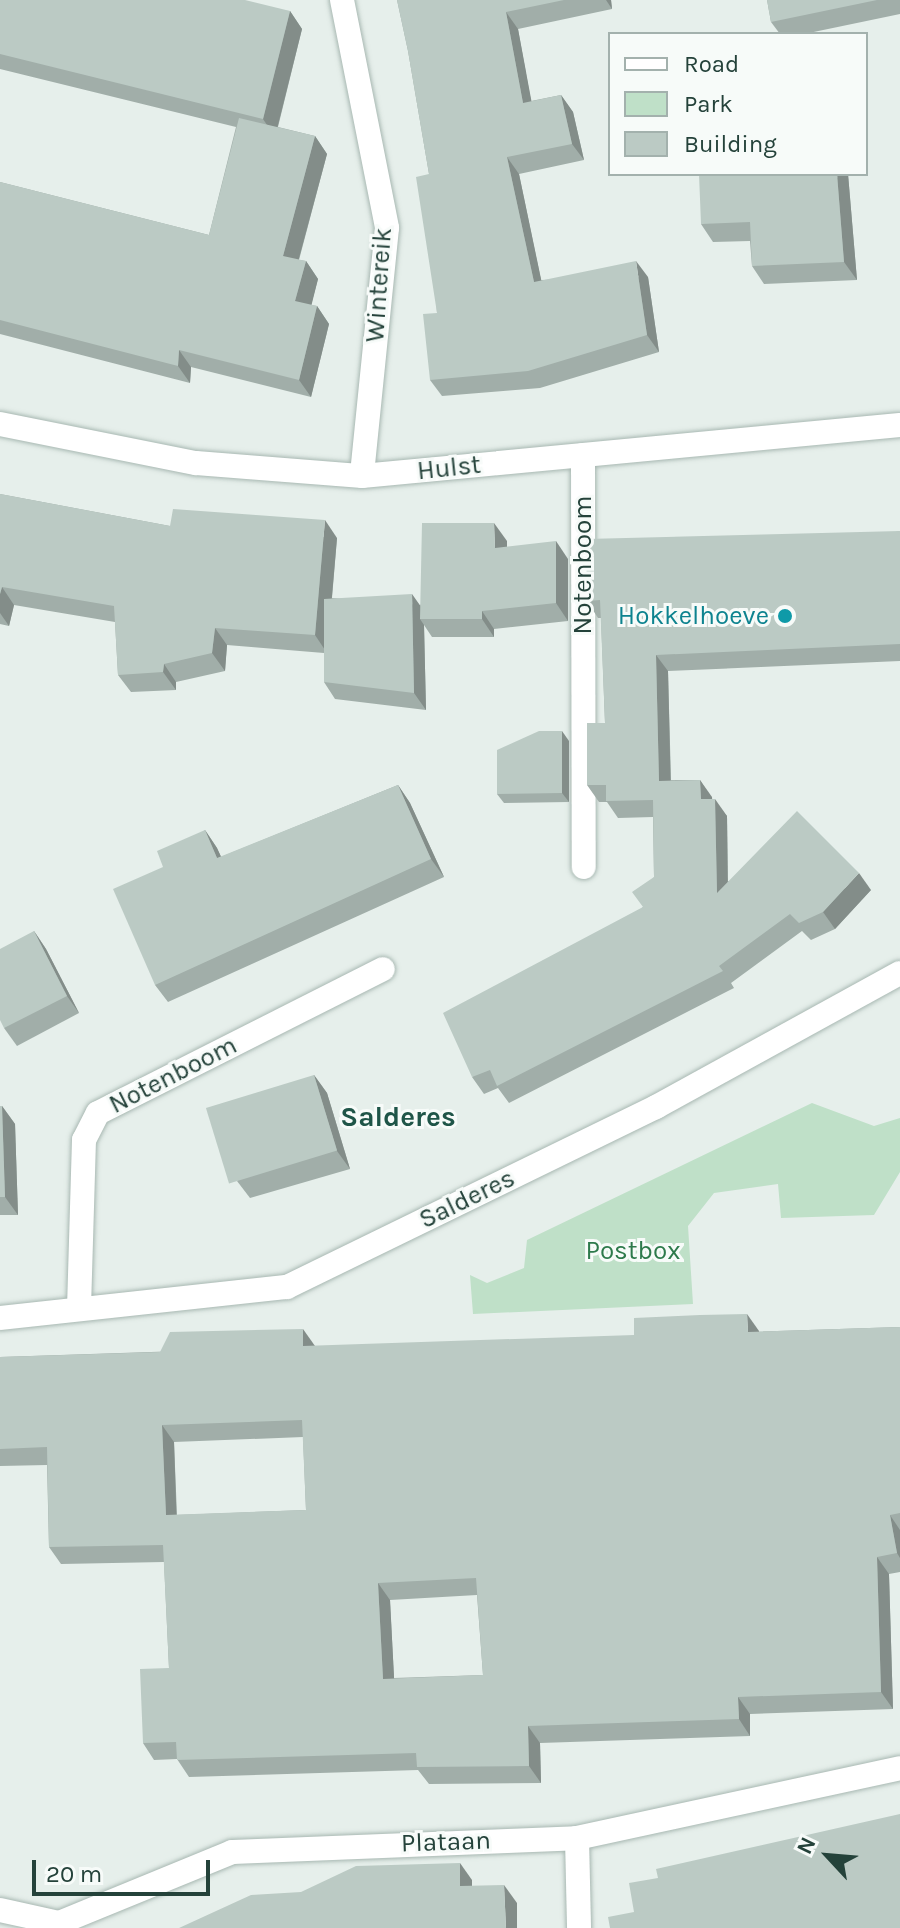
<!DOCTYPE html>
<style>
body{margin:0}
#map{position:relative;width:900px;height:1928px;overflow:hidden;background:#e6efeb;font-family:Karla,sans-serif}
div>[style]{position:absolute}
.green>*{inset:0;background:#bfe0c8}
.roads{filter:drop-shadow(0 0 2px #a8b8b2) drop-shadow(0 0 2px #a8b8b2)}
.street>*{height:24px;margin:-12px;padding:0 12px;transform-origin:12px;border-radius:12px;background:#fff}
.secondary>*{height:24px;margin:-12px;padding:0 12px;transform-origin:12px;border-radius:12px;background:#fff}
.wall>*{inset:0;background:#a1aea9}
.shaded-wall>*{inset:0;background:#838d89}
.building>*{inset:0;background:#bbcac4;transform-origin:0 0}
.dots>*{width:22px;height:22px;translate:-50% -50%;box-sizing:border-box;border:4px solid #f7fbf9;border-radius:50%}
span{translate:-50% -50%;white-space:nowrap;text-align:center;line-height:1.15;-webkit-text-stroke:6px #f7fbf9;paint-order:stroke}
.street-label{font-size:26px;color:#24423a}
.culture-label{font-size:26px;color:#0d838f}
.right{translate:-100% -50%;text-align:right}
.park-label{font-size:26px;color:#2d7a4b}
.neighbourhood-label{font-size:28px;color:#1f5548;font-weight:700}
.legend{position:absolute;left:608px;top:32px;width:260px;height:144px;box-sizing:border-box;background:#f7fbf9;border:2px solid #a3b1ad;margin:0;padding:10px 14px;list-style:none;font-size:24px;color:#24423a}
.legend li{display:flex;align-items:center;gap:16px;height:40px}
.legend b{width:40px;border:2px solid #a3b1ad}
.north{position:absolute;left:788px;top:1816px;width:80px;height:80px;-webkit-text-stroke:6px #f7fbf9;paint-order:stroke;rotate:296deg;font-size:22px;font-weight:700;line-height:32px;text-align:center;color:#24423a}
.north::after{content:'';display:block;margin:auto;width:28px;height:36px;background:#24423a;clip-path:polygon(50% 0,100% 100%,50% 72%,0 100%)}
.scale{position:absolute;left:32px;top:1860px;width:178px;height:36px;box-sizing:border-box;border:4px solid #24423a;border-top:0;padding-left:10px;font-size:24px;line-height:28px;white-space:nowrap;color:#24423a;-webkit-text-stroke:6px #f7fbf9;paint-order:stroke}
</style>
<div id="map">
<div class="green">
<div style="clip-path:polygon(812px 1103px,874px 1126px,900px 1118px,900px 1172px,874px 1215px,781px 1218px,778px 1184px,714px 1193px,688px 1226px,693px 1304px,473px 1314px,470px 1275px,487px 1283px,524px 1268px,527px 1240px)"></div>
</div>
<div class="roads">
<div class="street">
<div style="left:342px;top:0;width:232px;rotate:78.8deg"></div>
<div style="left:387px;top:228px;width:249px;rotate:95.8deg"></div>
<div style="left:0;top:424px;width:200px;rotate:11.3deg"></div>
<div style="left:196px;top:463px;width:167px;rotate:4.5deg"></div>
<div style="left:362px;top:476px;width:540px;rotate:-5.42deg"></div>
<div style="left:583px;top:455px;width:412px;rotate:89.9deg"></div>
<div style="left:79px;top:1308px;width:168px;rotate:-88.3deg"></div>
<div style="left:84px;top:1140px;width:30px;rotate:-63deg"></div>
<div style="left:98px;top:1113px;width:319px;rotate:-26.8deg"></div>
<div style="left:577px;top:1838px;width:90px;rotate:88.7deg"></div>
<div style="left:0;top:1910px;width:60px;rotate:12.4deg"></div>
<div style="left:59px;top:1923px;width:187px;rotate:-22.3deg"></div>
<div style="left:232px;top:1852px;width:345px;rotate:-2.3deg"></div>
<div style="left:577px;top:1838px;width:330px;rotate:-12.2deg"></div>
</div>
<div class="secondary">
<div style="left:0;top:1318px;width:289px;rotate:-6.2deg"></div>
<div style="left:287px;top:1287px;width:411px;rotate:-26deg"></div>
<div style="left:656px;top:1107px;width:278px;rotate:-28.8deg"></div>
</div>
</div>
<div class="wall">
<div style="clip-path:polygon(0 0,290px 11px,302px 29px,278px 127px,315px 136px,327px 154px,299px 260px,306px 261px,318px 279px,311px 305px,317px 306px,329px 324px,311px 397px,191px 367px,190px 383px,0 334px,0 182px,209px 235px,236px 127px,0 69px)"></div>
<div style="clip-path:polygon(397px 0,611px 0,612px 9px,518px 29px,531px 101px,561px 95px,573px 112px,584px 160px,519px 174px,541px 280px,648px 277px,659px 352px,540px 388px,442px 396px,430px 380px,437px 313px,429px 174px,408px 51px)"></div>
<div style="clip-path:polygon(767px 0,900px 0,900px 14px,804px 34px,780px 34px,771px 22px)"></div>
<div style="clip-path:polygon(848px 174px,857px 280px,764px 284px,752px 266px,750px 241px,713px 242px,701px 224px)"></div>
<div style="clip-path:polygon(0 494px,170px 526px,337px 538px,332px 598px,420px 605px,507px 541px,507px 547px,568px 559px,568px 621px,494px 629px,494px 637px,432px 637px,424px 625px,426px 710px,335px 699px,324px 682px,324px 653px,227px 645px,225px 671px,176px 682px,176px 690px,131px 692px,118px 675px,115px 622px,14px 605px,9px 626px,0 624px)"></div>
<div style="clip-path:polygon(900px 531px,900px 661px,668px 671px,671px 780px,700px 780px,712px 799px,727px 816px,728px 881px,871px 890px,835px 929px,811px 940px,802px 931px,731px 983px,734px 988px,509px 1103px,498px 1088px,484px 1094px,472px 1077px,643px 907px,654px 877px,653px 817px,618px 818px,607px 802px,599px 802px,587px 785px,605px 723px,601px 618px,598px 618px,587px 601px)"></div>
<div style="clip-path:polygon(569px 741px,569px 802px,504px 803px,497px 794px)"></div>
<div style="clip-path:polygon(398px 785px,410px 803px,444px 877px,168px 1002px,155px 985px,163px 867px,205px 830px,217px 848px,221px 857px)"></div>
<div style="clip-path:polygon(34px 931px,46px 949px,79px 1013px,17px 1046px,4px 1028px)"></div>
<div style="clip-path:polygon(314px 1075px,327px 1093px,350px 1169px,250px 1198px,237px 1181px)"></div>
<div style="clip-path:polygon(0 1106px,2px 1106px,15px 1124px,18px 1215px,0 1215px)"></div>
<div style="clip-path:polygon(evenodd,900px 1327px,900px 1572px,889px 1574px,893px 1709px,750px 1714px,750px 1736px,540px 1743px,541px 1783px,429px 1784px,418px 1770px,189px 1777px,177px 1759px,154px 1760px,143px 1743px,169px 1668px,164px 1562px,61px 1564px,49px 1547px,47px 1465px,0 1466px,0 1357px,900px 1327px,303px 1437px,306px 1510px,177px 1515px,174px 1442px,303px 1437px,900px 1327px,477px 1595px,483px 1675px,394px 1678px,390px 1600px,477px 1595px)"></div>
</div>
<div class="shaded-wall">
<div style="clip-path:polygon(606px 0,611px 0,612px 9px)"></div>
<div style="clip-path:polygon(290px 11px,302px 29px,275px 137px,263px 119px)"></div>
<div style="clip-path:polygon(506px 12px,518px 29px,535px 120px,523px 103px)"></div>
<div style="clip-path:polygon(561px 95px,573px 112px,584px 160px,572px 144px)"></div>
<div style="clip-path:polygon(315px 136px,327px 154px,295px 273px,283px 256px)"></div>
<div style="clip-path:polygon(507px 157px,519px 174px,545px 298px,534px 282px)"></div>
<div style="clip-path:polygon(837px 174px,848px 174px,857px 280px,844px 262px)"></div>
<div style="clip-path:polygon(306px 261px,318px 279px,308px 319px,295px 301px)"></div>
<div style="clip-path:polygon(636px 261px,648px 277px,659px 352px,647px 335px)"></div>
<div style="clip-path:polygon(317px 306px,329px 324px,311px 397px,299px 380px)"></div>
<div style="clip-path:polygon(179px 350px,191px 367px,190px 383px,178px 366px)"></div>
<div style="clip-path:polygon(325px 520px,337px 538px,327px 653px,315px 635px)"></div>
<div style="clip-path:polygon(494px 523px,507px 541px,507px 566px,495px 548px)"></div>
<div style="clip-path:polygon(556px 541px,568px 559px,568px 621px,556px 603px)"></div>
<div style="clip-path:polygon(2px 587px,14px 605px,9px 626px,0 613px,0 594px)"></div>
<div style="clip-path:polygon(412px 594px,424px 611px,420px 619px,424px 625px,426px 710px,414px 693px)"></div>
<div style="clip-path:polygon(482px 611px,494px 629px,494px 637px,482px 619px)"></div>
<div style="clip-path:polygon(215px 628px,227px 645px,225px 671px,212px 653px)"></div>
<div style="clip-path:polygon(656px 655px,668px 671px,671px 797px,659px 781px)"></div>
<div style="clip-path:polygon(164px 664px,176px 682px,176px 690px,163px 672px)"></div>
<div style="clip-path:polygon(562px 731px,569px 741px,569px 802px,562px 793px)"></div>
<div style="clip-path:polygon(700px 780px,712px 797px,713px 816px,701px 799px)"></div>
<div style="clip-path:polygon(398px 785px,410px 803px,444px 877px,431px 859px)"></div>
<div style="clip-path:polygon(715px 799px,727px 816px,728px 910px,717px 893px)"></div>
<div style="clip-path:polygon(205px 830px,217px 848px,230px 876px,217px 858px)"></div>
<div style="clip-path:polygon(859px 873px,871px 890px,835px 929px,823px 912px)"></div>
<div style="clip-path:polygon(34px 931px,46px 949px,79px 1013px,67px 996px)"></div>
<div style="clip-path:polygon(314px 1075px,327px 1093px,350px 1169px,337px 1151px)"></div>
<div style="clip-path:polygon(2px 1106px,15px 1124px,18px 1215px,5px 1197px)"></div>
<div style="clip-path:polygon(747px 1314px,759px 1331px,760px 1349px,748px 1332px)"></div>
<div style="clip-path:polygon(303px 1329px,315px 1346px,303px 1346px)"></div>
<div style="clip-path:polygon(162px 1425px,174px 1442px,177px 1532px,166px 1515px)"></div>
<div style="clip-path:polygon(890px 1515px,900px 1530px,900px 1558px,897px 1553px)"></div>
<div style="clip-path:polygon(877px 1557px,889px 1574px,893px 1709px,881px 1692px)"></div>
<div style="clip-path:polygon(378px 1583px,390px 1600px,395px 1696px,383px 1679px)"></div>
<div style="clip-path:polygon(738px 1697px,750px 1714px,750px 1736px,739px 1719px)"></div>
<div style="clip-path:polygon(528px 1726px,540px 1743px,541px 1783px,529px 1766px)"></div>
<div style="clip-path:polygon(460px 1863px,472px 1880px,472px 1904px,460px 1886px)"></div>
<div style="clip-path:polygon(504px 1885px,517px 1903px,517px 1928px,506px 1928px)"></div>
</div>
<div class="building">
<div style="clip-path:polygon(0 0,245px 0,290px 11px,263px 119px,0 54px)"></div>
<div style="clip-path:polygon(397px 0,564px 0,506px 12px,523px 103px,561px 95px,572px 144px,507px 157px,534px 282px,636px 261px,647px 335px,528px 371px,430px 380px,423px 314px,437px 313px,416px 177px,429px 174px,408px 51px)"></div>
<div style="clip-path:polygon(767px 0,877px 0,771px 22px)"></div>
<div style="clip-path:polygon(239px 118px,315px 136px,283px 256px,306px 261px,295px 301px,317px 306px,299px 380px,179px 350px,178px 366px,0 320px,0 182px,209px 235px)"></div>
<div style="clip-path:polygon(699px 174px,837px 174px,844px 262px,752px 266px,750px 222px,701px 224px)"></div>
<div style="clip-path:polygon(0 494px,170px 526px,173px 509px,325px 520px,315px 635px,215px 628px,212px 653px,164px 664px,163px 672px,118px 675px,114px 606px,2px 587px,0 594px)"></div>
<div style="clip-path:polygon(422px 523px,494px 523px,495px 548px,556px 541px,556px 603px,482px 611px,482px 619px,420px 619px)"></div>
<div style="clip-path:polygon(900px 531px,900px 644px,656px 655px,659px 781px,700px 780px,701px 799px,715px 799px,717px 893px,797px 811px,859px 873px,823px 912px,799px 923px,790px 914px,719px 966px,723px 971px,497px 1086px,490px 1070px,472px 1077px,443px 1013px,643px 907px,632px 892px,654px 877px,653px 800px,606px 801px,606px 785px,587px 785px,587px 723px,605px 723px,600px 600px,587px 601px,586px 539px)"></div>
<div style="clip-path:polygon(412px 594px,414px 693px,324px 682px,324px 599px)"></div>
<div style="clip-path:polygon(539px 731px,562px 731px,562px 793px,497px 794px,497px 750px)"></div>
<div style="clip-path:polygon(398px 785px,431px 859px,155px 985px,113px 889px,163px 867px,157px 851px,205px 830px,217px 858px)"></div>
<div style="clip-path:polygon(34px 931px,67px 996px,4px 1028px,0 1020px,0 949px)"></div>
<div style="left:314px;top:1075px;width:79px;height:113px;rotate:73deg"></div>
<div style="clip-path:polygon(0 1106px,2px 1106px,5px 1197px,0 1197px)"></div>
<div style="clip-path:polygon(evenodd,747px 1314px,748px 1332px,900px 1327px,900px 1513px,890px 1515px,897px 1553px,877px 1557px,881px 1692px,738px 1697px,739px 1719px,528px 1726px,529px 1766px,417px 1767px,416px 1753px,177px 1760px,176px 1742px,143px 1743px,140px 1669px,169px 1668px,163px 1545px,49px 1547px,47px 1447px,0 1449px,0 1357px,160px 1352px,170px 1332px,303px 1329px,303px 1346px,634px 1335px,634px 1318px,700px 1315px,747px 1314px,302px 1420px,306px 1510px,166px 1515px,162px 1425px,302px 1420px,747px 1314px,476px 1578px,483px 1675px,383px 1679px,378px 1583px,476px 1578px)"></div>
<div style="clip-path:polygon(900px 1814px,900px 1928px,610px 1928px,608px 1917px,634px 1912px,629px 1883px,658px 1878px,656px 1869px)"></div>
<div style="clip-path:polygon(460px 1863px,460px 1886px,504px 1885px,506px 1928px,179px 1928px,251px 1895px,301px 1892px,356px 1866px)"></div>
</div>
<div class="dots">
<div style="left:785px;top:616px;background:#0f9aa8"></div>
</div>
<div class="street-label">
<span style="left:379px;top:285px;rotate:-86deg">Wintereik</span>
<span style="left:449px;top:468px;rotate:-6deg">Hulst</span>
<span style="left:583px;top:565px;rotate:-90deg">Notenboom</span>
<span style="left:173px;top:1075px;rotate:-27deg">Notenboom</span>
<span style="left:467px;top:1199px;rotate:-26deg">Salderes</span>
<span style="left:446px;top:1842px;rotate:-2deg">Plataan</span>
</div>
<div class="culture-label">
<span class="right" style="left:769px;top:616px">Hokkelhoeve</span>
</div>
<div class="park-label">
<span style="left:633px;top:1251px">Postbox</span>
</div>
<div class="neighbourhood-label">
<span style="left:398px;top:1117px">Salderes</span>
</div>
<ul class="legend">
<li><b style="height:10px;background:#fff"></b>Road</li>
<li><b style="height:22px;background:#bfe0c8"></b>Park</li>
<li><b style="height:22px;background:#bbcac4"></b>Building</li>
</ul>
<div class="north">N</div>
<div class="scale">20 m</div>
</div>
